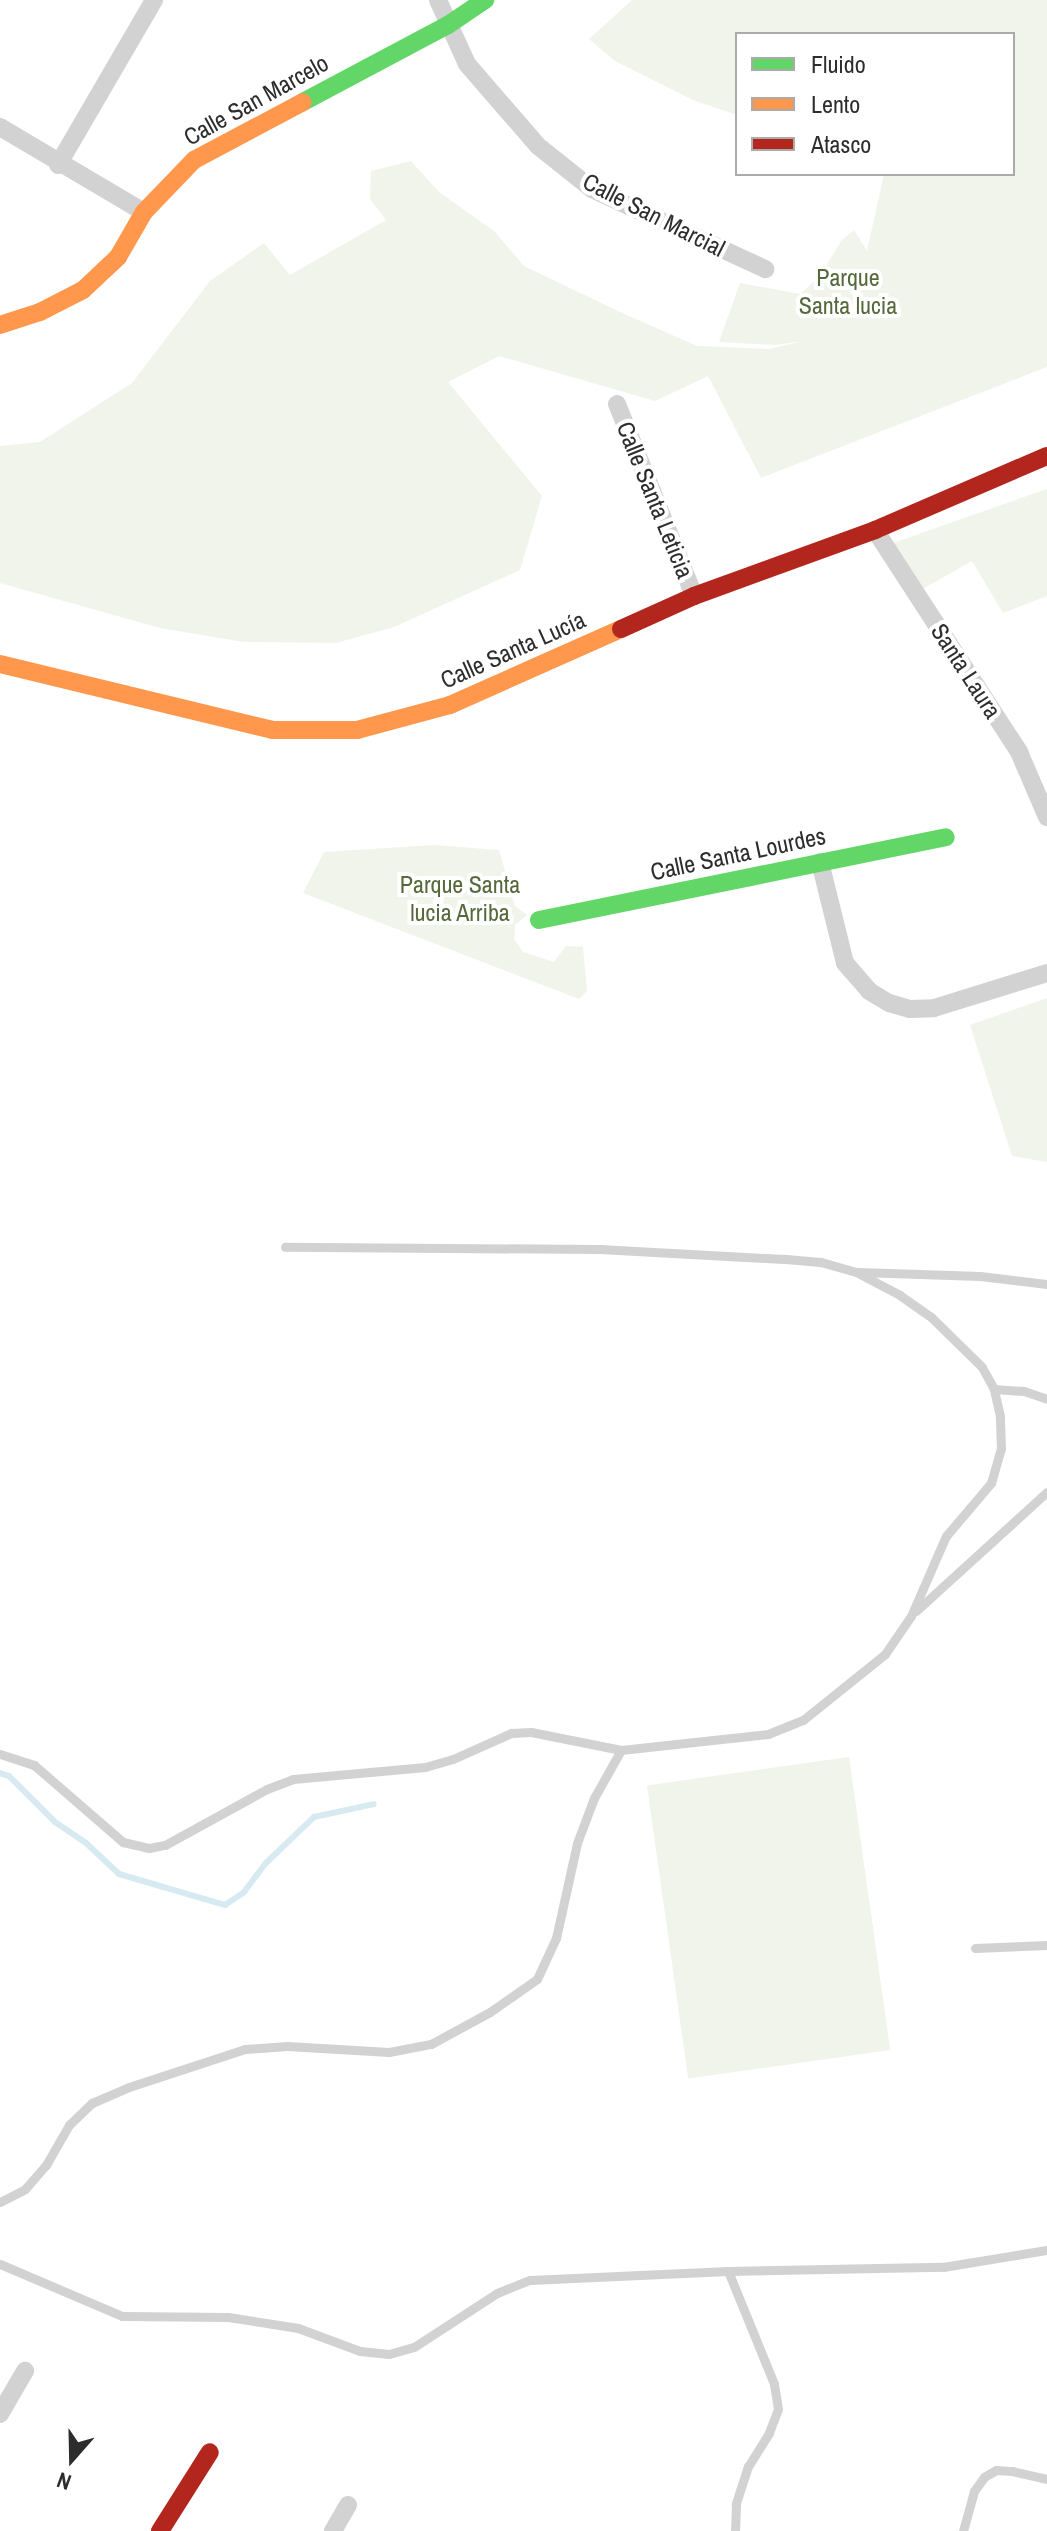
<!DOCTYPE html>
<meta charset="utf-8">
<style>
body{margin:0}
#map{position:relative;width:1047px;height:2531px;overflow:hidden;background:#fff;font-family:"Archivo Narrow",sans-serif}
div>[style]{position:absolute}
.green>*{inset:0;background:#f1f4eb;transform-origin:0 0}
.stream>*{height:6px;margin:-3px;padding:0 3px;transform-origin:3px;border-radius:3px;background:#d7eaf1}
.lane>*{height:9px;margin:-4.5px;padding:0 4.5px;transform-origin:4.5px;border-radius:4.5px;background:#d2d2d2}
.street>*{height:18px;margin:-9px;padding:0 9px;transform-origin:9px;border-radius:9px;background:#d2d2d2}
.fast>*{height:18px;margin:-9px;padding:0 9px;transform-origin:9px;border-radius:9px;background:#63d668}
.slow>*{height:18px;margin:-9px;padding:0 9px;transform-origin:9px;border-radius:9px;background:#ff974d}
.jam>*{height:18px;margin:-9px;padding:0 9px;transform-origin:9px;border-radius:9px;background:#b3261e}
span{translate:-50% -50%;white-space:nowrap;text-align:center;line-height:1.15;-webkit-text-stroke:8px #fff;paint-order:stroke}
.street-label{font-size:24px;color:#2d2d2d}
.park-label{font-size:24px;color:#56693b}
.legend{position:absolute;left:735px;top:32px;width:280px;height:144px;box-sizing:border-box;background:#fff;border:2px solid #ababab;margin:0;padding:10px 14px;list-style:none;font-size:24px;color:#2d2d2d}
.legend li{display:flex;align-items:center;gap:16px;height:40px}
.legend b{width:40px;border:2px solid #ababab}
.north{position:absolute;left:32px;top:2419px;width:80px;height:80px;-webkit-text-stroke:6px #fff;paint-order:stroke;rotate:200deg;font-size:22px;font-weight:700;line-height:32px;text-align:center;color:#2d2d2d}
.north::after{content:'';display:block;margin:auto;width:28px;height:36px;background:#2d2d2d;clip-path:polygon(50% 0,100% 100%,50% 72%,0 100%)}
</style>
<div id="map">
<div class="green">
<div style="clip-path:polygon(632px 0,1047px 0,1047px 367px,761px 478px,708px 376px,655px 401px,499px 356px,448px 382px,542px 496px,520px 570px,394px 627px,336px 643px,244px 642px,160px 628px,0 583px,0 446px,40px 442px,132px 383px,210px 281px,264px 243px,290px 275px,386px 220px,370px 199px,371px 171px,411px 161px,439px 192px,494px 231px,524px 266px,620px 312px,697px 346px,769px 349px,803px 341px,775px 345px,719px 342px,740px 283px,800px 294px,820px 276px,841px 241px,854px 230px,867px 251px,884px 174px,1013px 174px,1013px 34px,737px 34px,737px 115px,693px 100px,615px 61px,589px 39px)"></div>
<div style="clip-path:polygon(1047px 489px,1047px 596px,1003px 613px,972px 561px,919px 591px,893px 543px)"></div>
<div style="clip-path:polygon(434px 845px,499px 850px,515px 906px,527px 915px,515px 925px,514px 939px,523px 952px,554px 962px,566px 946px,583px 947px,587px 991px,579px 999px,303px 893px,324px 852px)"></div>
<div style="clip-path:polygon(1047px 998px,1047px 1162px,1012px 1156px,970px 1025px)"></div>
<div style="left:849px;top:1757px;width:296px;height:204px;rotate:82deg"></div>
</div>
<div class="stream">
<div style="left:0;top:1773px;width:9px;rotate:18deg"></div>
<div style="left:9px;top:1776px;width:65px;rotate:45deg"></div>
<div style="left:55px;top:1822px;width:37px;rotate:34deg"></div>
<div style="left:86px;top:1843px;width:45px;rotate:43.2deg"></div>
<div style="left:119px;top:1874px;width:110px;rotate:16.3deg"></div>
<div style="left:225px;top:1905px;width:23px;rotate:-34deg"></div>
<div style="left:244px;top:1892px;width:35px;rotate:-53deg"></div>
<div style="left:265px;top:1864px;width:68px;rotate:-43.8deg"></div>
<div style="left:314px;top:1817px;width:61px;rotate:-12.2deg"></div>
</div>
<div class="lane">
<div style="left:859px;top:1272px;width:121px;rotate:1.9deg"></div>
<div style="left:980px;top:1276px;width:67px;rotate:6.8deg"></div>
<div style="left:994px;top:1389px;width:30px;rotate:4deg"></div>
<div style="left:1024px;top:1391px;width:24px;rotate:19deg"></div>
<div style="left:916px;top:1611px;width:177px;rotate:-42.3deg"></div>
<div style="left:0;top:1754px;width:36px;rotate:18deg"></div>
<div style="left:34px;top:1765px;width:118px;rotate:40.9deg"></div>
<div style="left:123px;top:1842px;width:27px;rotate:13deg"></div>
<div style="left:149px;top:1848px;width:16px;rotate:-11deg"></div>
<div style="left:165px;top:1845px;width:116px;rotate:-28.8deg"></div>
<div style="left:267px;top:1789px;width:28px;rotate:-21deg"></div>
<div style="left:293px;top:1779px;width:133px;rotate:-5.2deg"></div>
<div style="left:425px;top:1767px;width:29px;rotate:-16deg"></div>
<div style="left:453px;top:1759px;width:64px;rotate:-24.1deg"></div>
<div style="left:511px;top:1733px;width:20px;rotate:-3deg"></div>
<div style="left:531px;top:1732px;width:92px;rotate:11.3deg"></div>
<div style="left:621px;top:1750px;width:148px;rotate:-6.2deg"></div>
<div style="left:768px;top:1734px;width:38px;rotate:-22deg"></div>
<div style="left:803px;top:1720px;width:105px;rotate:-38.8deg"></div>
<div style="left:885px;top:1654px;width:46px;rotate:-55.6deg"></div>
<div style="left:911px;top:1616px;width:87px;rotate:-66.4deg"></div>
<div style="left:946px;top:1536px;width:70px;rotate:-49.7deg"></div>
<div style="left:991px;top:1483px;width:35px;rotate:-74deg"></div>
<div style="left:1001px;top:1449px;width:33px;rotate:-92deg"></div>
<div style="left:1000px;top:1416px;width:28px;rotate:-103deg"></div>
<div style="left:994px;top:1389px;width:25px;rotate:-119deg"></div>
<div style="left:982px;top:1367px;width:71px;rotate:-135.6deg"></div>
<div style="left:931px;top:1317px;width:38px;rotate:-145deg"></div>
<div style="left:900px;top:1295px;width:50px;rotate:-152.4deg"></div>
<div style="left:856px;top:1272px;width:37px;rotate:-164deg"></div>
<div style="left:820px;top:1262px;width:37px;rotate:-175deg"></div>
<div style="left:783px;top:1259px;width:184px;rotate:-176.9deg"></div>
<div style="left:599px;top:1249px;width:314px;rotate:-179.6deg"></div>
<div style="left:975px;top:1948px;width:72px;rotate:-2.4deg"></div>
<div style="left:0;top:2202px;width:28px;rotate:-27deg"></div>
<div style="left:25px;top:2189px;width:32px;rotate:-49deg"></div>
<div style="left:46px;top:2165px;width:46px;rotate:-60.1deg"></div>
<div style="left:69px;top:2125px;width:32px;rotate:-44deg"></div>
<div style="left:92px;top:2103px;width:40px;rotate:-23.4deg"></div>
<div style="left:129px;top:2087px;width:122px;rotate:-18.1deg"></div>
<div style="left:245px;top:2049px;width:42px;rotate:-4.1deg"></div>
<div style="left:287px;top:2046px;width:102px;rotate:3.4deg"></div>
<div style="left:389px;top:2052px;width:43px;rotate:-10.8deg"></div>
<div style="left:431px;top:2044px;width:67px;rotate:-28.5deg"></div>
<div style="left:490px;top:2012px;width:57px;rotate:-35.1deg"></div>
<div style="left:537px;top:1979px;width:45px;rotate:-65.1deg"></div>
<div style="left:556px;top:1938px;width:97px;rotate:-77.5deg"></div>
<div style="left:577px;top:1843px;width:48px;rotate:-69.3deg"></div>
<div style="left:594px;top:1798px;width:55px;rotate:-60.6deg"></div>
<div style="left:0;top:2264px;width:133px;rotate:23.1deg"></div>
<div style="left:122px;top:2316px;width:106px;rotate:0.5deg"></div>
<div style="left:228px;top:2317px;width:71px;rotate:8.9deg"></div>
<div style="left:298px;top:2328px;width:66px;rotate:20.4deg"></div>
<div style="left:360px;top:2351px;width:29px;rotate:6deg"></div>
<div style="left:389px;top:2354px;width:26px;rotate:-16deg"></div>
<div style="left:414px;top:2347px;width:99px;rotate:-33deg"></div>
<div style="left:497px;top:2293px;width:35px;rotate:-22deg"></div>
<div style="left:530px;top:2280px;width:198px;rotate:-2.6deg"></div>
<div style="left:728px;top:2271px;width:122px;rotate:67.8deg"></div>
<div style="left:774px;top:2384px;width:25px;rotate:81deg"></div>
<div style="left:778px;top:2409px;width:26px;rotate:111deg"></div>
<div style="left:769px;top:2433px;width:39px;rotate:122deg"></div>
<div style="left:748px;top:2466px;width:40px;rotate:108deg"></div>
<div style="left:736px;top:2504px;width:27px;rotate:92deg"></div>
<div style="left:728px;top:2271px;width:215px;rotate:-1.1deg"></div>
<div style="left:943px;top:2267px;width:105px;rotate:-9.3deg"></div>
<div style="left:963px;top:2531px;width:41px;rotate:-74.6deg"></div>
<div style="left:974px;top:2491px;width:17px;rotate:-54deg"></div>
<div style="left:984px;top:2477px;width:14px;rotate:-30deg"></div>
<div style="left:996px;top:2470px;width:16px;rotate:4deg"></div>
<div style="left:1012px;top:2471px;width:36px;rotate:13deg"></div>
</div>
<div class="street">
<div style="left:438px;top:0;width:70px;rotate:65.6deg"></div>
<div style="left:467px;top:64px;width:108px;rotate:49.1deg"></div>
<div style="left:538px;top:146px;width:69px;rotate:38.5deg"></div>
<div style="left:592px;top:189px;width:191px;rotate:24.8deg"></div>
<div style="left:0;top:127px;width:167px;rotate:30.6deg"></div>
<div style="left:58px;top:165px;width:191px;rotate:-59.8deg"></div>
<div style="left:617px;top:404px;width:207px;rotate:68.1deg"></div>
<div style="left:875px;top:530px;width:265px;rotate:57deg"></div>
<div style="left:1019px;top:752px;width:71px;rotate:66.7deg"></div>
<div style="left:820px;top:862px;width:104px;rotate:76.1deg"></div>
<div style="left:845px;top:963px;width:37px;rotate:49deg"></div>
<div style="left:869px;top:991px;width:23px;rotate:31deg"></div>
<div style="left:889px;top:1003px;width:22px;rotate:16deg"></div>
<div style="left:910px;top:1009px;width:24px;rotate:-2deg"></div>
<div style="left:934px;top:1008px;width:118px;rotate:-17.2deg"></div>
<div style="left:0;top:2414px;width:50px;rotate:-59.8deg"></div>
<div style="left:333px;top:2531px;width:30px;rotate:-60deg"></div>
</div>
<div class="fast">
<div style="left:303px;top:102px;width:164px;rotate:-28deg"></div>
<div style="left:448px;top:25px;width:45px;rotate:-34deg"></div>
<div style="left:539px;top:920px;width:415px;rotate:-11.5deg"></div>
</div>
<div class="slow">
<div style="left:0;top:325px;width:42px;rotate:-18deg"></div>
<div style="left:40px;top:312px;width:48px;rotate:-27.1deg"></div>
<div style="left:83px;top:290px;width:48px;rotate:-43.3deg"></div>
<div style="left:118px;top:257px;width:52px;rotate:-60deg"></div>
<div style="left:144px;top:212px;width:72px;rotate:-46.1deg"></div>
<div style="left:194px;top:160px;width:123px;rotate:-28deg"></div>
<div style="left:0;top:664px;width:280px;rotate:13.6deg"></div>
<div style="left:272px;top:730px;width:85px"></div>
<div style="left:357px;top:730px;width:96px;rotate:-15deg"></div>
<div style="left:450px;top:705px;width:187px;rotate:-24deg"></div>
</div>
<div class="jam">
<div style="left:621px;top:629px;width:80px;rotate:-24.3deg"></div>
<div style="left:694px;top:596px;width:193px;rotate:-20deg"></div>
<div style="left:875px;top:530px;width:187px;rotate:-23.3deg"></div>
<div style="left:160px;top:2531px;width:93px;rotate:-57.7deg"></div>
</div>
<div class="street-label">
<span style="left:256px;top:100px;rotate:-29deg">Calle San Marcelo</span>
<span style="left:654px;top:215px;rotate:27deg">Calle San Marcial</span>
<span style="left:655px;top:500px;rotate:68deg">Calle Santa Leticia</span>
<span style="left:513px;top:650px;rotate:-24deg">Calle Santa Lucía</span>
<span style="left:966px;top:671px;rotate:57deg">Santa Laura</span>
<span style="left:738px;top:854px;rotate:-12deg">Calle Santa Lourdes</span>
</div>
<div class="park-label">
<span style="left:848px;top:292px">Parque<br>Santa lucia</span>
<span style="left:460px;top:899px">Parque Santa<br>lucia Arriba</span>
</div>
<ul class="legend">
<li><b style="height:10px;background:#63d668"></b>Fluido</li>
<li><b style="height:10px;background:#ff974d"></b>Lento</li>
<li><b style="height:10px;background:#b3261e"></b>Atasco</li>
</ul>
<div class="north">N</div>
</div>
